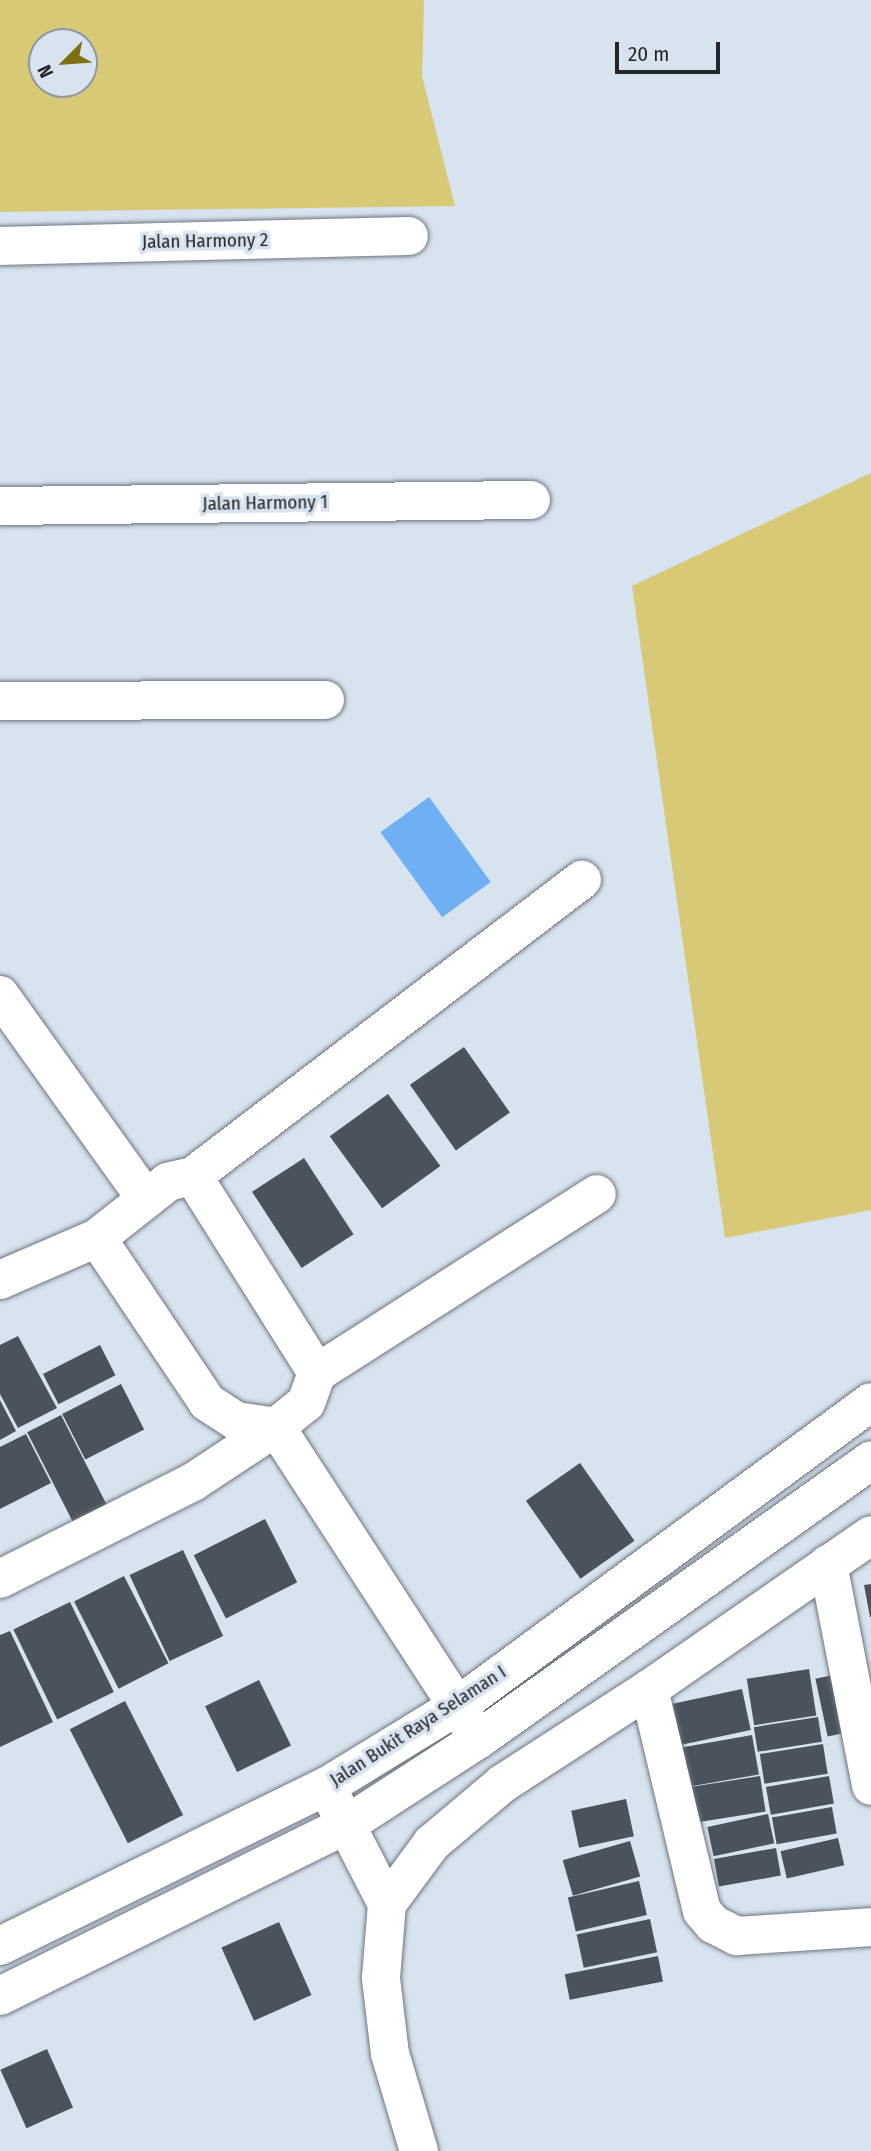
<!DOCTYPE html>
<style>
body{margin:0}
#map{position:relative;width:871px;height:2151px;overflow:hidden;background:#d7e3ee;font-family:"Fira Sans Condensed",sans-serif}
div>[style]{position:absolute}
.green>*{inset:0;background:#d7c975}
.water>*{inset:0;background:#6fb0f2;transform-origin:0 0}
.building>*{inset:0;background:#49535d;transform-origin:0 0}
.roads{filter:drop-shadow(0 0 2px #6c7680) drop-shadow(0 0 2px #6c7680)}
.minor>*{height:38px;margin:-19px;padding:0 19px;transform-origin:19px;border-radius:19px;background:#fff}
span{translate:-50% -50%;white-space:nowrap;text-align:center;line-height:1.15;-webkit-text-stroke:7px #d7e3ee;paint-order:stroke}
.street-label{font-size:19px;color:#23272b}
.north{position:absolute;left:28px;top:28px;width:70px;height:70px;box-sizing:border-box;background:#d7e3ee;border:2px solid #8f98a0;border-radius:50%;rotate:245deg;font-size:19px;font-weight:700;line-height:28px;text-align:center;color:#23272b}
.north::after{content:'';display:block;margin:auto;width:24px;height:32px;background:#7d700e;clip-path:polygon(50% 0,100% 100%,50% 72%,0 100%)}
.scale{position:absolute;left:615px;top:42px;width:105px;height:32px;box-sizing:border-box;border:4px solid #23272b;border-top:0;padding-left:9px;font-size:21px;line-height:24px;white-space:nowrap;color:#23272b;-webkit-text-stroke:5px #d7e3ee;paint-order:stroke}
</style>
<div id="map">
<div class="green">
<div style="clip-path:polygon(evenodd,0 0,424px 0,422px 76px,455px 206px,0 212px,0 0,84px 42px,84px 84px,42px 84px,42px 42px,84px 42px)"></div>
<div style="clip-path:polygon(871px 473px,871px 1210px,725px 1238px,632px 586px)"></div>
</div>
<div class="water">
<div style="left:429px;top:797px;width:105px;height:60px;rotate:54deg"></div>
</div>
<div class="building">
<div style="left:464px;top:1047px;width:80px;height:66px;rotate:55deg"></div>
<div style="left:388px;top:1094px;width:89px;height:72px;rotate:54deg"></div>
<div style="left:304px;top:1158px;width:91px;height:62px;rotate:57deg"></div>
<div style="clip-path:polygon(18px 1336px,57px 1408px,18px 1428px,0 1394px,0 1345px)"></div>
<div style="left:100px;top:1345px;width:34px;height:64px;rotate:63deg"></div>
<div style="left:121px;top:1384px;width:51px;height:66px;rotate:63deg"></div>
<div style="clip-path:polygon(0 1400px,16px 1431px,0 1440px)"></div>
<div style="left:61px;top:1415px;width:103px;height:38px;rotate:63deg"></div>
<div style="clip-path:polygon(26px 1434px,51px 1483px,0 1509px,0 1447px)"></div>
<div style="left:580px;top:1463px;width:95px;height:66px;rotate:55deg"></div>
<div style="left:265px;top:1519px;width:71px;height:80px;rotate:63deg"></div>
<div style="left:183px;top:1550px;width:95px;height:59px;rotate:65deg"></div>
<div style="left:124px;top:1576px;width:98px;height:56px;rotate:63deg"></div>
<div style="clip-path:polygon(871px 1584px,871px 1617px,870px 1617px,864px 1585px)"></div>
<div style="left:70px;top:1602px;width:100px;height:63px;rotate:64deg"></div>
<div style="clip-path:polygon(10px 1631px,53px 1722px,0 1747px,0 1635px)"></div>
<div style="left:809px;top:1669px;width:47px;height:63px;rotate:81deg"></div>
<div style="left:833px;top:1675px;width:59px;height:18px;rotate:78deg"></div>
<div style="left:259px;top:1680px;width:73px;height:60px;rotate:64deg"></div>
<div style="left:742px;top:1689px;width:42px;height:72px;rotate:78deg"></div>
<div style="left:125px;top:1701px;width:128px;height:62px;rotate:63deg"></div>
<div style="left:818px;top:1717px;width:25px;height:65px;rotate:81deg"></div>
<div style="left:752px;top:1735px;width:40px;height:73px;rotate:80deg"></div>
<div style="left:823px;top:1744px;width:30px;height:64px;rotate:81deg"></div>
<div style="left:760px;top:1776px;width:36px;height:72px;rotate:81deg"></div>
<div style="left:829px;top:1776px;width:28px;height:64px;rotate:80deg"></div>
<div style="left:626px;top:1799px;width:38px;height:56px;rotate:78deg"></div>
<div style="left:832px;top:1807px;width:27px;height:61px;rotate:80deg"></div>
<div style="left:768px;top:1814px;width:30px;height:62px;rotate:78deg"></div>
<div style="left:838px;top:1838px;width:28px;height:59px;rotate:77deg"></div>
<div style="left:630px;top:1841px;width:37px;height:70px;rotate:74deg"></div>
<div style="left:776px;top:1848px;width:28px;height:63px;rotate:80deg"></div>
<div style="left:639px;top:1881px;width:35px;height:73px;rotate:77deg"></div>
<div style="left:650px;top:1919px;width:34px;height:75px;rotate:78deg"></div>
<div style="left:279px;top:1922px;width:80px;height:63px;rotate:66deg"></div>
<div style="left:658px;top:1956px;width:26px;height:95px;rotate:79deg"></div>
<div style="left:47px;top:2049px;width:64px;height:51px;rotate:66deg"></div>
</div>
<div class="roads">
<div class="minor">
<div style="left:0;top:246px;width:409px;rotate:-1.4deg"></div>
<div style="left:0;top:506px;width:531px;rotate:-0.65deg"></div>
<div style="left:0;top:701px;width:325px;rotate:-0.2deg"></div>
<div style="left:0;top:995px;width:251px;rotate:54.4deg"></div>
<div style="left:193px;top:1176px;width:489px;rotate:-37.3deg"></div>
<div style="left:0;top:1280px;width:106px;rotate:-23.4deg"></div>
<div style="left:317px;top:1373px;width:332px;rotate:-32.6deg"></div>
<div style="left:828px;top:1564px;width:226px;rotate:79deg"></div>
<div style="left:0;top:1579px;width:216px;rotate:-26.7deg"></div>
<div style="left:193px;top:1482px;width:100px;rotate:-33.5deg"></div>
<div style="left:276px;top:1427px;width:38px;rotate:-39deg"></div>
<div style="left:306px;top:1403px;width:32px;rotate:-70deg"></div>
<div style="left:317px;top:1373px;width:233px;rotate:-122.2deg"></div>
<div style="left:193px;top:1176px;width:26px;rotate:167deg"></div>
<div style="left:168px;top:1182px;width:90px;rotate:141.7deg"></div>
<div style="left:97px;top:1238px;width:197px;rotate:56.1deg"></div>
<div style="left:207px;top:1402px;width:35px;rotate:33deg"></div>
<div style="left:236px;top:1421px;width:40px;rotate:8.5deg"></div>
<div style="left:276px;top:1427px;width:372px;rotate:57deg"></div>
<div style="left:649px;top:1689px;width:228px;rotate:76.6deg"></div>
<div style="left:702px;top:1911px;width:17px;rotate:50deg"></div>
<div style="left:713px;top:1924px;width:27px;rotate:27deg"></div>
<div style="left:737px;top:1936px;width:134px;rotate:-3.8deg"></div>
<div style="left:335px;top:1803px;width:114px;rotate:62.8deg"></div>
<div style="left:0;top:1946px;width:364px;rotate:-26.1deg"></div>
<div style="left:327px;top:1786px;width:155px;rotate:-31.5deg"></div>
<div style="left:459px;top:1705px;width:511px;rotate:-36.33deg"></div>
<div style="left:0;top:1996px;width:386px;rotate:-26.3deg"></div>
<div style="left:346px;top:1825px;width:158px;rotate:-32.9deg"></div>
<div style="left:479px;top:1739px;width:481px;rotate:-35.4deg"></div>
<div style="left:419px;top:2151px;width:101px;rotate:-106.6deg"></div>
<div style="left:390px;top:2054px;width:77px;rotate:-96.8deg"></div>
<div style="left:381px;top:1978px;width:74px;rotate:-85.4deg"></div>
<div style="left:387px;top:1904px;width:76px;rotate:-53.6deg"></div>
<div style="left:432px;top:1843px;width:92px;rotate:-40.1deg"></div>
<div style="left:502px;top:1784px;width:175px;rotate:-32.9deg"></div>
<div style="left:649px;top:1689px;width:270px;rotate:-34.7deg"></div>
</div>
</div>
<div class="street-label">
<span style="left:205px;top:241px;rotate:-1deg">Jalan Harmony 2</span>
<span style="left:265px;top:503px;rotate:-1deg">Jalan Harmony 1</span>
<span style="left:418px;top:1726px;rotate:-33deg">Jalan Bukit Raya Selaman I</span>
</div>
<div class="north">N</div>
<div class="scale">20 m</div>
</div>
